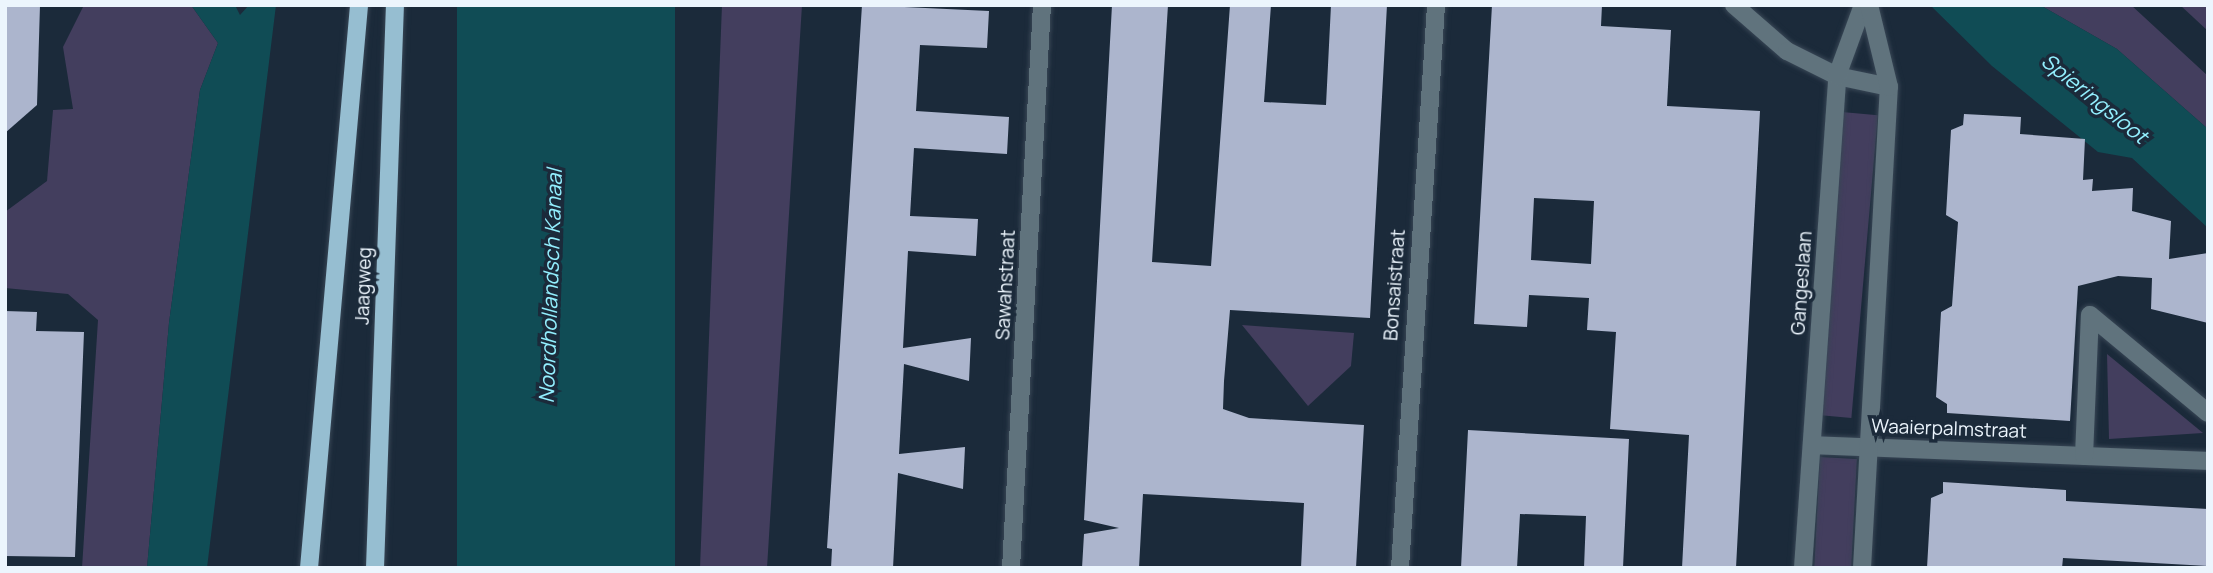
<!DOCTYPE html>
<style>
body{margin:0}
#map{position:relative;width:2213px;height:573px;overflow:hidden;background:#1b2a3a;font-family:Manrope,sans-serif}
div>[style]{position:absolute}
.green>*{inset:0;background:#433e5e;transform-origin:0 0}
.water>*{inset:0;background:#104c55;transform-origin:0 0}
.building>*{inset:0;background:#acb5cd}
.roads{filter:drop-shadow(0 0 2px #384655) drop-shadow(0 0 2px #384655)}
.minor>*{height:18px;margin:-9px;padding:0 9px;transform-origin:9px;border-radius:9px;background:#60737d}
.major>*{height:18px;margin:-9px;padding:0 9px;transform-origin:9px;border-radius:9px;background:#96bed1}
span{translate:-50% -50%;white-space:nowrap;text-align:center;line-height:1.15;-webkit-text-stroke:7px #1b2a3a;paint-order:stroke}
.street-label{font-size:19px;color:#ecf5fd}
.water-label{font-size:21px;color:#93effe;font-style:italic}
.frame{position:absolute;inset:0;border:7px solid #ecf5fd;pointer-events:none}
</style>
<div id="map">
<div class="green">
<div style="clip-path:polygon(84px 5px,191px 5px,218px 43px,200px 90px,169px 323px,147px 568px,82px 568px,98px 320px,68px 294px,5px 288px,5px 212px,47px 181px,53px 110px,73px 109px,63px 47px)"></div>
<div style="clip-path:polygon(722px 5px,802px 5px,767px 568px,700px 568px)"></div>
<div style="clip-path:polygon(2040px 5px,2131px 5px,2208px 76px,2208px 129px,2117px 49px)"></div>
<div style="clip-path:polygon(2180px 5px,2208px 5px,2208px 31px)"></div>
<div style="left:1842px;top:112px;width:36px;height:304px;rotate:5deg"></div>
<div style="clip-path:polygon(1242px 325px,1354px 333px,1351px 366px,1308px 406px)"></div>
<div style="clip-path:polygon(2107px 354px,2203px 433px,2109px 439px)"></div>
<div style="left:1820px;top:457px;width:37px;height:111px;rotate:3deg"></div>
</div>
<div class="water">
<div style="clip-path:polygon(191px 5px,235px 5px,240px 15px,249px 5px,276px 5px,207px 568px,147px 568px,169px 323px,200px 90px,218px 43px)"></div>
<div style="left:457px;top:5px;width:218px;height:563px"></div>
<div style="clip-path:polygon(1930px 5px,2040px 5px,2117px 49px,2208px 129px,2208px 228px,2132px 158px,2098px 152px,1992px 66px)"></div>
</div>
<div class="building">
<div style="clip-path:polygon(5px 5px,40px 5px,37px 105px,5px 133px)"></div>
<div style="clip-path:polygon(862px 5px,989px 11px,987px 48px,920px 45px,916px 111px,1009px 117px,1007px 154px,914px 148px,910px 216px,978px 219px,976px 256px,908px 251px,903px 348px,971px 338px,969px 381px,904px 364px,899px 454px,965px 447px,963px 489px,898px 473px,893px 568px,831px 568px,832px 549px,827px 548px)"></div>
<div style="clip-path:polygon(1112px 5px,1168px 5px,1152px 262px,1211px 266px,1230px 5px,1271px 5px,1264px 102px,1326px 105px,1331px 5px,1387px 5px,1370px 318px,1230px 310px,1224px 381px,1223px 409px,1249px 418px,1364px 425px,1356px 568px,1301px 568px,1304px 503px,1143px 494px,1139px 568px,1082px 568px,1084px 534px,1119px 528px,1084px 520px)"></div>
<div style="clip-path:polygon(evenodd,1492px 5px,1602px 5px,1601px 26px,1671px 30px,1667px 106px,1760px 111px,1736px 568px,1682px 568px,1689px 435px,1610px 429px,1616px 332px,1587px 330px,1589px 298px,1529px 295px,1527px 327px,1474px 324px,1492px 5px,1534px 198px,1594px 201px,1591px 264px,1531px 260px,1534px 198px)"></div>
<div style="clip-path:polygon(1964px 114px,2021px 117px,2020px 134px,2085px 139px,2083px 180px,2093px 179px,2092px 191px,2133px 188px,2132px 211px,2171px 221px,2169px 259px,2208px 253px,2208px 323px,2151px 309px,2152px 278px,2118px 276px,2078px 286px,2070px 421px,1947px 413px,1947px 404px,1936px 397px,1941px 312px,1952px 306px,1958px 222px,1946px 215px,1951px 130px,1963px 125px)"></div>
<div style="clip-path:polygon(5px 311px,37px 312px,36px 331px,84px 332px,75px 557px,5px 556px)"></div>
<div style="clip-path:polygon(1468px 430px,1629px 439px,1623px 568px,1584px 568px,1586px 516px,1520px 514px,1517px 568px,1461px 568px)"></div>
<div style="clip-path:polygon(1943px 482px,2066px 490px,2066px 501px,2208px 509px,2208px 566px,2063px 558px,2062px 568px,1927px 568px,1931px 498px,1943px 493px)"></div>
</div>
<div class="roads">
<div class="minor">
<div style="left:1734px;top:5px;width:70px;rotate:41deg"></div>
<div style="left:1787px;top:51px;width:56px;rotate:26.6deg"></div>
<div style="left:1837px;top:76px;width:53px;rotate:11.9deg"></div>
<div style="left:1812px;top:445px;width:396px;rotate:2.3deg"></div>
<div style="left:2084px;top:456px;width:141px;rotate:-87.6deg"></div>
<div style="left:2090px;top:315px;width:153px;rotate:39.7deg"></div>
<div style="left:1011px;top:568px;width:564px;rotate:-86.85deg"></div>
<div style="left:1400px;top:568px;width:564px;rotate:-86.34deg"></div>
<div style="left:1803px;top:568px;width:493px;rotate:-86deg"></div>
<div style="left:1837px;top:76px;width:76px;rotate:-69.9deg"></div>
<div style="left:1862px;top:568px;width:482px;rotate:-86.8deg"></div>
<div style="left:1889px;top:87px;width:84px;rotate:-103.7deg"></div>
</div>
<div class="major">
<div style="left:309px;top:568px;width:565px;rotate:-84.92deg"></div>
<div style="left:375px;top:568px;width:563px;rotate:-87.97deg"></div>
</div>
</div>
<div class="street-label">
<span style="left:1802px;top:283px;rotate:-86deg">Gangeslaan</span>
<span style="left:1006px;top:285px;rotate:-87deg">Sawahstraat</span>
<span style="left:1395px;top:285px;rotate:-86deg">Bonsaistraat</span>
<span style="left:364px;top:286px;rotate:-88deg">Jaagweg</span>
<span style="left:1949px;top:429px;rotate:2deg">Waaierpalmstraat</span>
</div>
<div class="water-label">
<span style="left:2095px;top:98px;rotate:39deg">Spieringsloot</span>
<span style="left:550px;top:286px;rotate:-88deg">Noordhollandsch Kanaal</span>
</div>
<div class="frame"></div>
</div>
